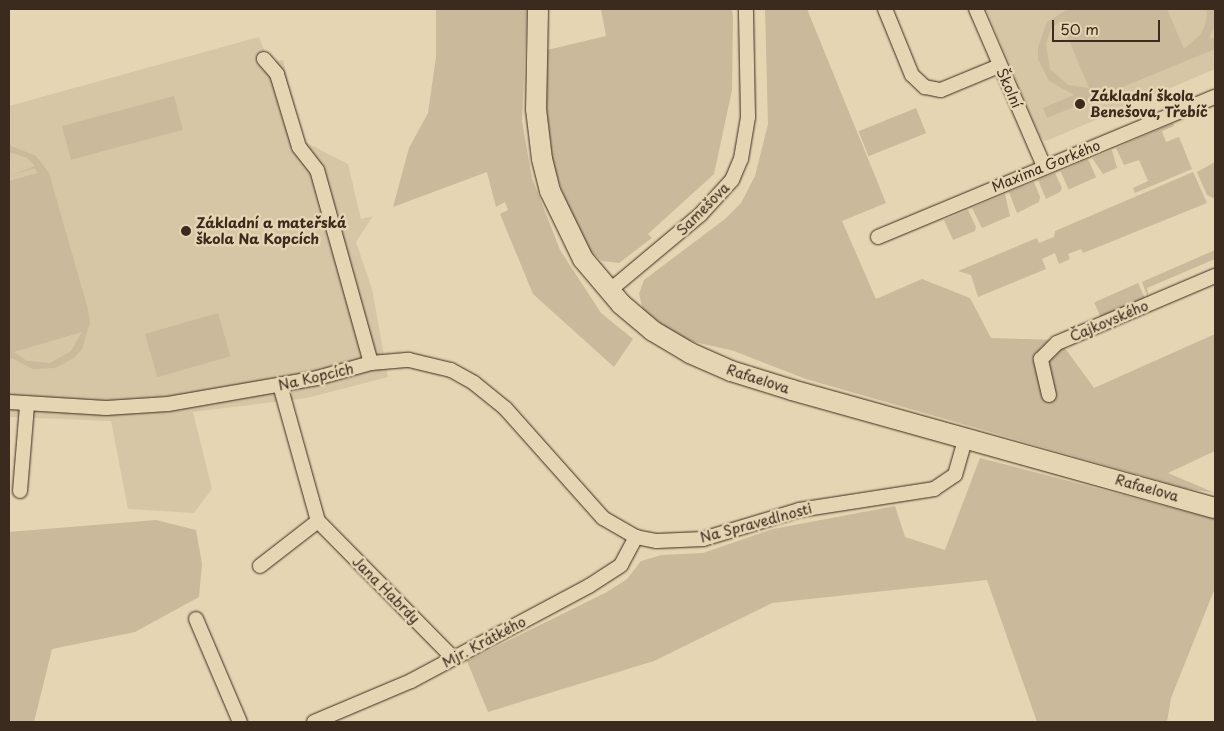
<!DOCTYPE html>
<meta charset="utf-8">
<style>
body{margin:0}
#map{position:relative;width:1224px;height:731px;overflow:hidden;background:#e6d5b2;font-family:"Playpen Sans",sans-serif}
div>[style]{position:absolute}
.built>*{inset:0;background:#d7c6a5}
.green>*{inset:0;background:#cab99a;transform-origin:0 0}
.roads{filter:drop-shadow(0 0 1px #3b2a1e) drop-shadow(0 0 1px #3b2a1e)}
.street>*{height:14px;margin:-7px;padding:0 7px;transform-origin:7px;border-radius:7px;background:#e6d5b2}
.secondary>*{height:20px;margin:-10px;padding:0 10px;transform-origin:10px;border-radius:10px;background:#e6d5b2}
.dots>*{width:14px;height:14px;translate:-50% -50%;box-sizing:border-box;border:2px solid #e6d5b2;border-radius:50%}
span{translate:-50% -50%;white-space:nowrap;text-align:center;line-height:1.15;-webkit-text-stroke:5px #e6d5b2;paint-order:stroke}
.street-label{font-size:14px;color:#3b2a1e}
.poi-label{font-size:14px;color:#3b2a1e;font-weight:700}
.left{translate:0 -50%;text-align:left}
.frame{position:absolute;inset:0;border:10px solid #3b2a1e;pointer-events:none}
.scale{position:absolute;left:1052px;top:20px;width:108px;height:22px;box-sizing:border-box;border:2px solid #3b2a1e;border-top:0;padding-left:6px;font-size:15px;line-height:18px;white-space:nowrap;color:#3b2a1e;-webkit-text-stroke:4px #e6d5b2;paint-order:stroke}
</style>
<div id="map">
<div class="built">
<div style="clip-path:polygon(986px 9px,1215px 9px,1215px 69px,1046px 141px,1041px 138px)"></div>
<div style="clip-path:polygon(259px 37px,269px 62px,283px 60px,303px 141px,348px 164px,361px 219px,373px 216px,356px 242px,372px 289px,388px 377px,307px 398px,193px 412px,212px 489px,194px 513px,128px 509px,111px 421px,9px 417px,9px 106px)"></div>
</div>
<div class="green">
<div style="clip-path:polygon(436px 9px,527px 9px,522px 121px,532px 178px,560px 250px,601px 313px,633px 339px,614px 367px,533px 294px,500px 214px,508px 210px,505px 202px,496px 207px,487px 172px,393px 207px,409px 148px,428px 113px,436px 57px)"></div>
<div style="clip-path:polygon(601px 9px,732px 9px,733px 18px,732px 90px,714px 174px,648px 234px,652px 238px,619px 263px,602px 261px,589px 250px,566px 202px,554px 168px,546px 118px,547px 50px,606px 36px)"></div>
<div style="clip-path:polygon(765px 9px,807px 9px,886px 203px,842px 221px,876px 299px,922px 279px,970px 298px,991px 338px,1059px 340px,1094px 388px,1215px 334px,1215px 451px,1168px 473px,1215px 493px,1185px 488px,806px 379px,734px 351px,682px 339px,643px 310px,639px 294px,644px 280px,725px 219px,741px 203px,755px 176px,768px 124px)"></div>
<div style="clip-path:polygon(evenodd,1068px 9px,1167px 9px,1184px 49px,1201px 34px,1206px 22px,1207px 9px,1215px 9px,1214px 27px,1209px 39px,1215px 37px,1215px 49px,1047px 118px,1043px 108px,1074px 95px,1049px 81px,1038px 59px,1038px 47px,1047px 22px,1068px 9px,1060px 21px,1061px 21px,1089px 88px,1068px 85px,1050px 69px,1046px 44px,1051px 29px,1060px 21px)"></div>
<div style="left:174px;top:96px;width:35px;height:116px;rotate:75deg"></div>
<div style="left:916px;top:108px;width:27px;height:62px;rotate:68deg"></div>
<div style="clip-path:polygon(1173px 123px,1174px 126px,1162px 131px,1166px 142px,1179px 137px,1192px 169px,1135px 193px,1133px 188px,1148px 181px,1139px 160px,1124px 165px,1116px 148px)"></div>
<div style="clip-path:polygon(evenodd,9px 145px,36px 156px,49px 173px,88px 309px,90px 323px,82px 349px,74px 358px,55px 368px,33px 369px,9px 357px,9px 181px,37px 173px,35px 168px,9px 176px,35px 166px,27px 158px,9px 152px,9px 145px,82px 332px,71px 351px,50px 363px,27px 361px,14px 352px,82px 332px)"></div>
<div style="clip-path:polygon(1112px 150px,1117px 168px,1103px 174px,1092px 158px)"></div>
<div style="left:1088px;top:159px;width:20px;height:30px;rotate:66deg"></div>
<div style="clip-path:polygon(1215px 162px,1215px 199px,1207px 195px,1197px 172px)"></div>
<div style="clip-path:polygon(1193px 172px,1207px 203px,1083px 253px,1081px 249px,1068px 254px,1070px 259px,1059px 264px,1055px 253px,1042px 259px,1046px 269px,978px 297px,971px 275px,958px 271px,1037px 238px,1039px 243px,1054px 237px,1055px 231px)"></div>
<div style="clip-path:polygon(1055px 173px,1062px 188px,1060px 192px,1046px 199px,1038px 180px)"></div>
<div style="clip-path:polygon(1034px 182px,1040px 197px,1039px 202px,1017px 213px,1009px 192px)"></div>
<div style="clip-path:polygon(1005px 194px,1010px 216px,982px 228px,972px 208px)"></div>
<div style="clip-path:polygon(968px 210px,976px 227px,975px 231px,953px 240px,944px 220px)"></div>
<div style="clip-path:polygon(1215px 250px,1215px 259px,1147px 288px,1149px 301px,1142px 282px)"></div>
<div style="left:1138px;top:283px;width:22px;height:48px;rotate:66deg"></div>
<div style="left:218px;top:313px;width:45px;height:76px;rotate:74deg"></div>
<div style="clip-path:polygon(980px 458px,1215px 519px,1215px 588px,1171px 698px,1167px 722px,1037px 722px,987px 580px,772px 603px,654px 661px,488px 712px,467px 661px,607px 592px,627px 579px,641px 561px,662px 555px,703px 553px,773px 529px,895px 506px,905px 537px,945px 550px)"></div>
<div style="clip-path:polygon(156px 520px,196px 530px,202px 564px,199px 597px,135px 632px,52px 649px,34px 722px,9px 722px,9px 532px)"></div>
</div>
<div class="roads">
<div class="street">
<div style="left:885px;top:9px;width:71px;rotate:67.8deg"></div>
<div style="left:912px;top:75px;width:18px;rotate:43deg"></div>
<div style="left:925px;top:87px;width:16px;rotate:11deg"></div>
<div style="left:941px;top:90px;width:63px;rotate:-22.5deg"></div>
<div style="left:976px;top:9px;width:171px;rotate:66.6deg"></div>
<div style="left:878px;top:237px;width:365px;rotate:-22.6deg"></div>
<div style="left:609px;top:291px;width:119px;rotate:-39.9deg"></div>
<div style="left:700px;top:215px;width:47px;rotate:-47.6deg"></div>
<div style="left:732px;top:180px;width:23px;rotate:-67deg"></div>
<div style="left:741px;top:159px;width:43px;rotate:-80.5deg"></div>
<div style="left:748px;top:117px;width:108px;rotate:-91.1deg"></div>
<div style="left:371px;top:363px;width:38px;rotate:-5deg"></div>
<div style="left:409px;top:360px;width:43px;rotate:13.4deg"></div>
<div style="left:451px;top:370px;width:26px;rotate:29deg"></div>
<div style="left:474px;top:383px;width:40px;rotate:39deg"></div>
<div style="left:505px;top:408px;width:147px;rotate:48.3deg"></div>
<div style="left:603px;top:518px;width:38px;rotate:30deg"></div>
<div style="left:636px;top:537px;width:21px;rotate:11deg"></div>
<div style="left:657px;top:541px;width:46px;rotate:-2.5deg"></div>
<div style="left:703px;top:539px;width:100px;rotate:-16.8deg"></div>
<div style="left:799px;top:510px;width:137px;rotate:-8.8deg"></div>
<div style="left:934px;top:489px;width:25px;rotate:-34deg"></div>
<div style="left:955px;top:475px;width:40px;rotate:-74deg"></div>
<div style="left:280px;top:385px;width:141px;rotate:74.4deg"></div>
<div style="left:318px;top:521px;width:192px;rotate:45.4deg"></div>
<div style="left:1049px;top:395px;width:37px;rotate:-103deg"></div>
<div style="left:1041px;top:359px;width:23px;rotate:-45deg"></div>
<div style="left:1057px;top:343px;width:172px;rotate:-23deg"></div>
<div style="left:9px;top:402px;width:97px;rotate:3.5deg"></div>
<div style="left:106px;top:408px;width:62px;rotate:-3.7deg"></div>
<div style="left:168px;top:404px;width:151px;rotate:-9.9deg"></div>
<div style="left:317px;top:378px;width:56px;rotate:-15.5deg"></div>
<div style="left:371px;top:363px;width:200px;rotate:-105.6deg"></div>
<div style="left:317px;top:170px;width:29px;rotate:-128deg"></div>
<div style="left:299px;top:147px;width:76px;rotate:-106.8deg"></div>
<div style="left:277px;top:74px;width:20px;rotate:-131deg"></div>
<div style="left:20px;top:491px;width:86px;rotate:-85.3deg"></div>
<div style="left:260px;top:566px;width:73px;rotate:-37.8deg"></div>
<div style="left:196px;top:619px;width:112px;rotate:66.9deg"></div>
<div style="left:314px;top:722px;width:105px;rotate:-22.9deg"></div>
<div style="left:411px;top:681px;width:202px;rotate:-28.1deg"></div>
<div style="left:589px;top:586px;width:38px;rotate:-33deg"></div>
<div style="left:621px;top:565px;width:32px;rotate:-62deg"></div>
</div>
<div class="secondary">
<div style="left:538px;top:9px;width:100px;rotate:91.1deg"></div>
<div style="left:536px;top:109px;width:50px;rotate:83.2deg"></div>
<div style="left:542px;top:159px;width:33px;rotate:76deg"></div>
<div style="left:550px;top:191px;width:76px;rotate:64.1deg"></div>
<div style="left:583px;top:259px;width:59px;rotate:49.8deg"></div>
<div style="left:621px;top:304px;width:42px;rotate:40.2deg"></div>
<div style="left:653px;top:331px;width:43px;rotate:30.7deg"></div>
<div style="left:690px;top:353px;width:45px;rotate:23.7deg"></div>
<div style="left:731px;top:371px;width:64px;rotate:17.3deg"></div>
<div style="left:792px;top:390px;width:439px;rotate:15.6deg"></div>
</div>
</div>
<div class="dots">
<div style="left:1080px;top:104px;background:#3b2a1e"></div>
<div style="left:186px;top:231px;background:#3b2a1e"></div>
</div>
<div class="street-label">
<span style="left:1009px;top:88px;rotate:66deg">Školní</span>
<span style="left:1046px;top:166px;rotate:-22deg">Maxima Gorkého</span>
<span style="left:703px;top:209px;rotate:-45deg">Samešova</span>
<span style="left:1109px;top:321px;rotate:-23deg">Čajkovského</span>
<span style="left:316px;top:377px;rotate:-13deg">Na Kopcích</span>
<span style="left:758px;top:379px;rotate:18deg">Rafaelova</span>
<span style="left:1147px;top:488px;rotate:16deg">Rafaelova</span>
<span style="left:756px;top:523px;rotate:-15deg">Na Spravedlnosti</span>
<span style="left:386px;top:590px;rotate:45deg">Jana Habrdy</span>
<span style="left:484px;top:642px;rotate:-28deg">Mjr. Krátkého</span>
</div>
<div class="poi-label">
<span class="left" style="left:1090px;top:104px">Základní škola<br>Benešova, Třebíč</span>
<span class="left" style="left:196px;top:231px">Základní a mateřská<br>škola Na Kopcích</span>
</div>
<div class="frame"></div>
<div class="scale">50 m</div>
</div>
